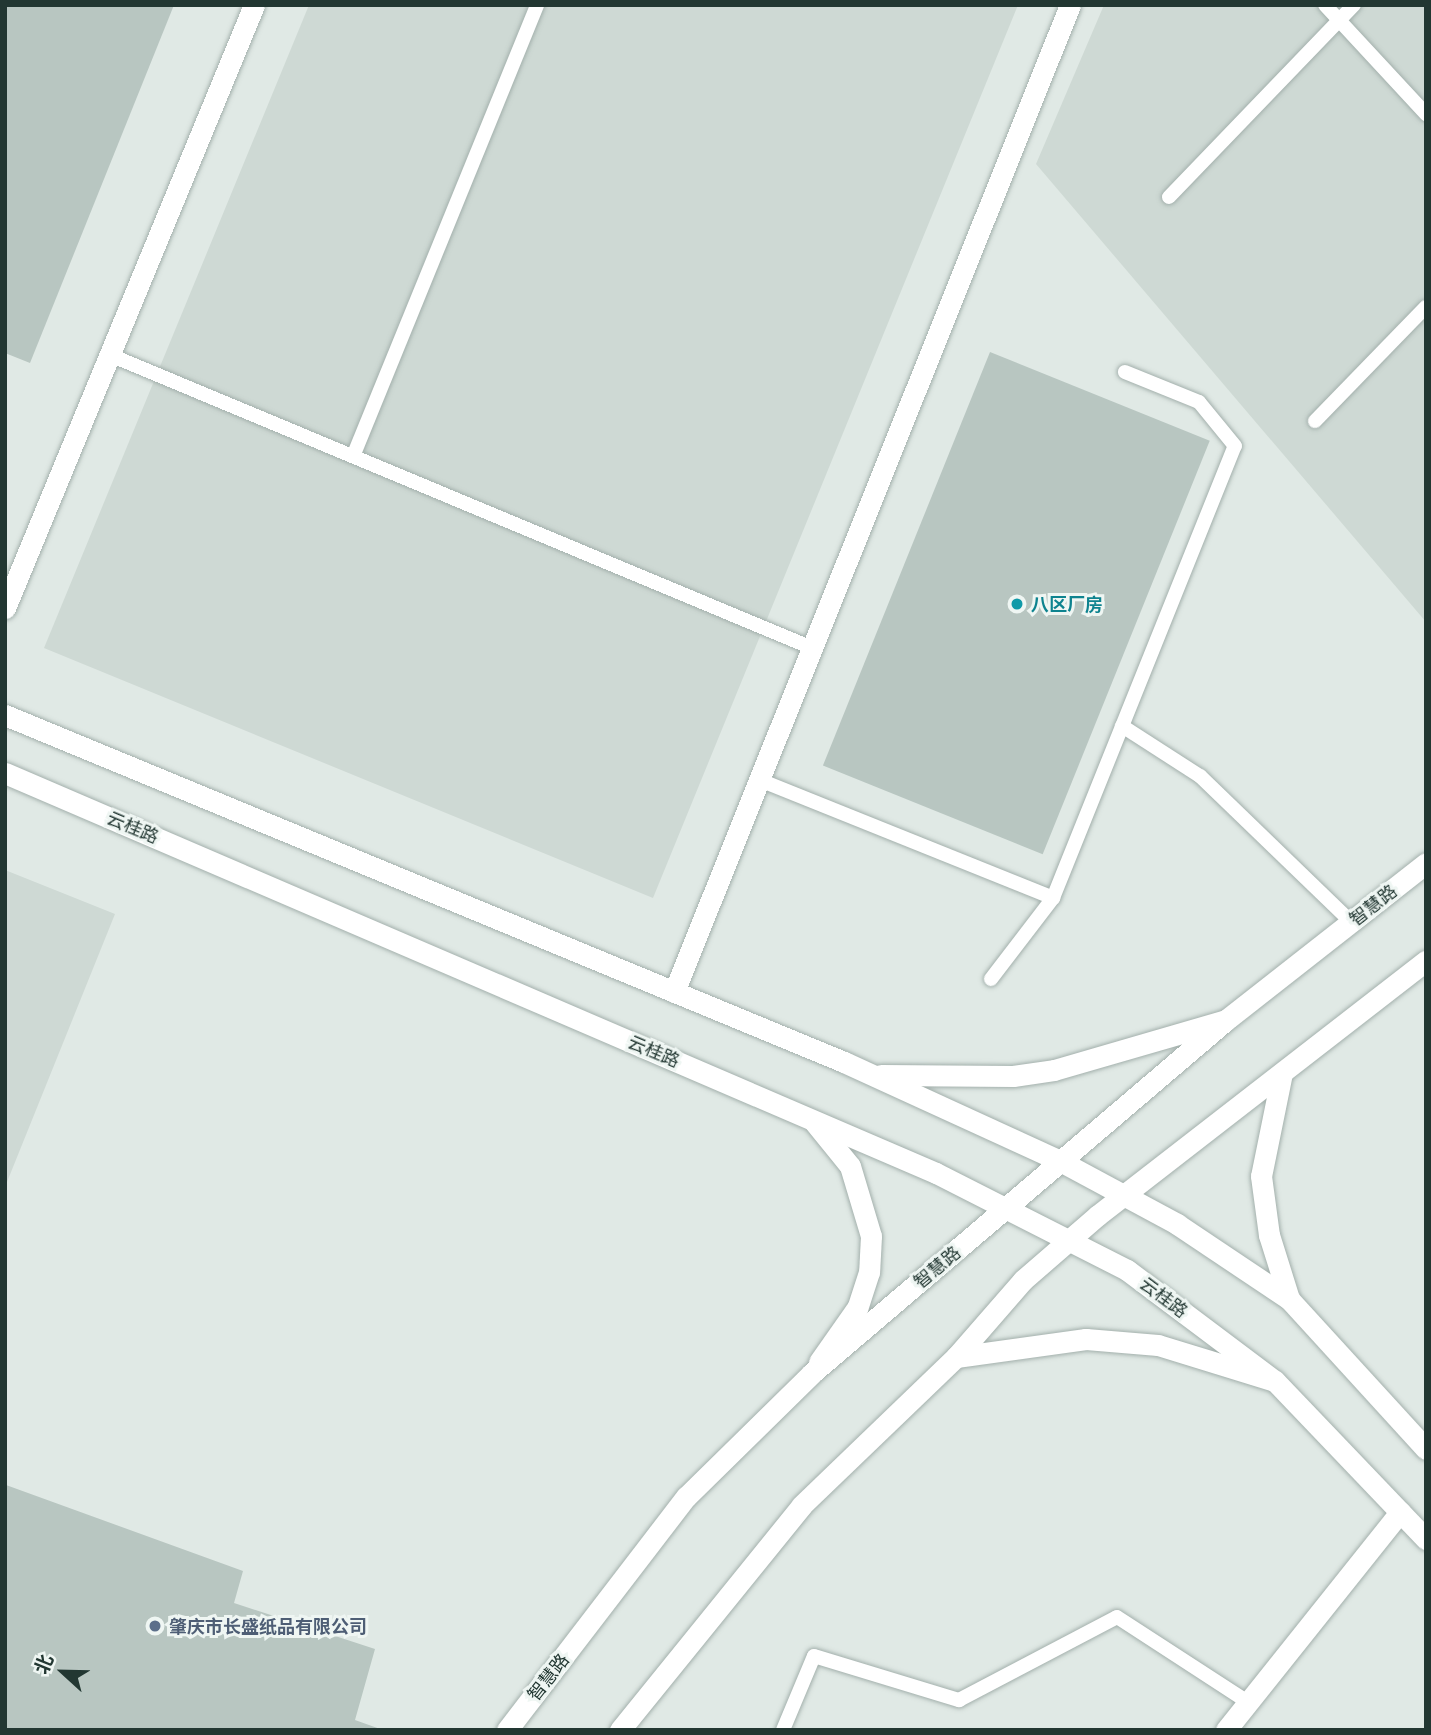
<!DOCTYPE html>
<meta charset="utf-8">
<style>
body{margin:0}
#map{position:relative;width:1431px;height:1735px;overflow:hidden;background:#e0e9e5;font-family:Manrope,"Noto Sans SC",sans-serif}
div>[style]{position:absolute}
.built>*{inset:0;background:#ced9d4}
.building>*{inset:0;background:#b8c6c1;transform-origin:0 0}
.roads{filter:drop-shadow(0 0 2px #a3b0ac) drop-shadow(0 0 2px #a3b0ac)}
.service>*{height:14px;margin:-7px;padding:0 7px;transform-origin:7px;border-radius:7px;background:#fff}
.minor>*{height:21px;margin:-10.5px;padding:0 10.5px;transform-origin:10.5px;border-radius:10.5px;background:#fff}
.tertiary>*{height:21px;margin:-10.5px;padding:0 10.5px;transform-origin:10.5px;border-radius:10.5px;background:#fff}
.secondary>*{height:21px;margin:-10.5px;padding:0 10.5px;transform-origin:10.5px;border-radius:10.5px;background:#fff}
.dots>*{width:19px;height:19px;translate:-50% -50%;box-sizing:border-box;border:4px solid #eff6f3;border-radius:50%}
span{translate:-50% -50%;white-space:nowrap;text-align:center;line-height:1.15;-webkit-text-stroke:6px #eff6f3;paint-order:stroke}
.culture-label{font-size:18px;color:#0d838f;font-weight:700}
.left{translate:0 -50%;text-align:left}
.street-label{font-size:18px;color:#223732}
.service-label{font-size:18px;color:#4e5e75;font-weight:700}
.frame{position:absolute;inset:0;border:7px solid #223732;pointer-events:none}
.north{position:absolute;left:28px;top:1637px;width:70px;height:70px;-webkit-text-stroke:5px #eff6f3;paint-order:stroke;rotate:292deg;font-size:19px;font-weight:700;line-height:28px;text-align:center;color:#223732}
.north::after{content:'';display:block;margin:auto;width:24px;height:32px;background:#223732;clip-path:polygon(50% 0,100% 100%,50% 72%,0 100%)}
</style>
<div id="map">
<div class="built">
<div style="clip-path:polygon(309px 5px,1018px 5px,653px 898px,44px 648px)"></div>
<div style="clip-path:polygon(1104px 5px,1426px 5px,1426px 622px,1036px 164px)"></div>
<div style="clip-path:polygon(5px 870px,115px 914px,5px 1187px)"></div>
</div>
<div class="building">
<div style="clip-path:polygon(5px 5px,174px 5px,30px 363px,5px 353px)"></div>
<div style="left:990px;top:352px;width:237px;height:446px;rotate:22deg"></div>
<div style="clip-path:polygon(6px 1485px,243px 1571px,234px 1603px,375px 1649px,355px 1720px,383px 1730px,5px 1730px)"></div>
</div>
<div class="roads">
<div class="service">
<div style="left:1325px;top:5px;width:149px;rotate:47.2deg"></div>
<div style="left:1169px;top:197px;width:267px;rotate:-46.1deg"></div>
<div style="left:110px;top:355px;width:761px;rotate:22.65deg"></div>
<div style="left:1315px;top:421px;width:159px;rotate:-45.8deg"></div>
<div style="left:354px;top:454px;width:485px;rotate:-67.8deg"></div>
<div style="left:1122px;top:726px;width:93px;rotate:32.7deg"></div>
<div style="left:1200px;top:776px;width:210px;rotate:44deg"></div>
<div style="left:760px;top:780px;width:316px;rotate:21.9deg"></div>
<div style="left:991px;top:979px;width:102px;rotate:-52.6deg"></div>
<div style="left:1053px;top:898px;width:487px;rotate:-68.1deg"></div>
<div style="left:1235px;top:446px;width:57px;rotate:-129.3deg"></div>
<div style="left:1199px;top:402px;width:80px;rotate:-157.9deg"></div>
<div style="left:783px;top:1730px;width:80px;rotate:-67.3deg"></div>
<div style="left:814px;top:1656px;width:152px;rotate:16.9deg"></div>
<div style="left:959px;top:1700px;width:178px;rotate:-27.7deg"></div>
<div style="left:1117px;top:1617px;width:153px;rotate:33deg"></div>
</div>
<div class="minor">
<div style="left:5px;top:608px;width:652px;rotate:-67.56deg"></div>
<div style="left:674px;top:992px;width:1063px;rotate:-68.14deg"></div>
<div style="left:1226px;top:1730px;width:279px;rotate:-51.4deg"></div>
</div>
<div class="tertiary">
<div style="left:5px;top:715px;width:908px;rotate:22.47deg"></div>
<div style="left:844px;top:1062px;width:240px;rotate:24.6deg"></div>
<div style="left:1062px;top:1162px;width:131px;rotate:28.3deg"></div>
<div style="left:1177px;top:1224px;width:135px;rotate:33.8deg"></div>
<div style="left:1289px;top:1299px;width:203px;rotate:47.6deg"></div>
<div style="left:5px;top:773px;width:1013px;rotate:23.25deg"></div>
<div style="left:936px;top:1173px;width:214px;rotate:26.9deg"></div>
<div style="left:1127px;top:1270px;width:185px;rotate:36.9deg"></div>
<div style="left:1282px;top:1073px;width:105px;rotate:101.5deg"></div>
<div style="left:1261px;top:1176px;width:60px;rotate:82.3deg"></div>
<div style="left:1269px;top:1235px;width:67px;rotate:72.6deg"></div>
<div style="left:881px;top:1075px;width:132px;rotate:0.4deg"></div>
<div style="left:1013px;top:1076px;width:41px;rotate:-8.3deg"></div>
<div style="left:1054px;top:1070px;width:179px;rotate:-16.2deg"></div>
<div style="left:815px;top:1123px;width:55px;rotate:50.9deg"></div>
<div style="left:850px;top:1166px;width:73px;rotate:73.3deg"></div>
<div style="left:871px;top:1236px;width:36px;rotate:93deg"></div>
<div style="left:869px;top:1272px;width:38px;rotate:108deg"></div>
<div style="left:857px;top:1308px;width:66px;rotate:125.1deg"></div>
<div style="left:956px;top:1357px;width:131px;rotate:-7.9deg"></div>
<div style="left:1086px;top:1339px;width:72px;rotate:4.8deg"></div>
<div style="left:1158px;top:1345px;width:122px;rotate:17.1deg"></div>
<div style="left:1275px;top:1381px;width:219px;rotate:46.3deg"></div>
</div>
<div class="secondary">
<div style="left:507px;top:1730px;width:294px;rotate:-52.5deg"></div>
<div style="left:686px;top:1497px;width:177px;rotate:-44.5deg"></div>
<div style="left:812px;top:1373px;width:544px;rotate:-40.45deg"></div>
<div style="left:1226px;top:1020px;width:254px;rotate:-38.1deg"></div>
<div style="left:620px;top:1730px;width:289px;rotate:-51deg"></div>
<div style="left:802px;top:1505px;width:214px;rotate:-43.9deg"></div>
<div style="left:956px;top:1357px;width:102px;rotate:-49deg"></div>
<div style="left:1023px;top:1280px;width:99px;rotate:-40.9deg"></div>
<div style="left:1098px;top:1215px;width:415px;rotate:-37.8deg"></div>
</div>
</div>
<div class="dots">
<div style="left:1017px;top:604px;background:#0f9aa8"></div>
<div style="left:155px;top:1626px;background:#5c6f8a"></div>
</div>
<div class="culture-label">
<span class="left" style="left:1031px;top:604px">八区厂房</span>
</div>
<div class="street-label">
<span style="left:133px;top:827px;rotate:23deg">云桂路</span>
<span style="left:1373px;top:905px;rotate:-38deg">智慧路</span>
<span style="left:654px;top:1051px;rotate:23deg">云桂路</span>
<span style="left:937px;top:1267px;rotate:-40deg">智慧路</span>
<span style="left:1164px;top:1297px;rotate:37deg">云桂路</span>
<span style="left:548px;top:1677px;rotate:-52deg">智慧路</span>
</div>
<div class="service-label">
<span class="left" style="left:169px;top:1626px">肇庆市长盛纸品有限公司</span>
</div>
<div class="frame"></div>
<div class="north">北</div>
</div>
